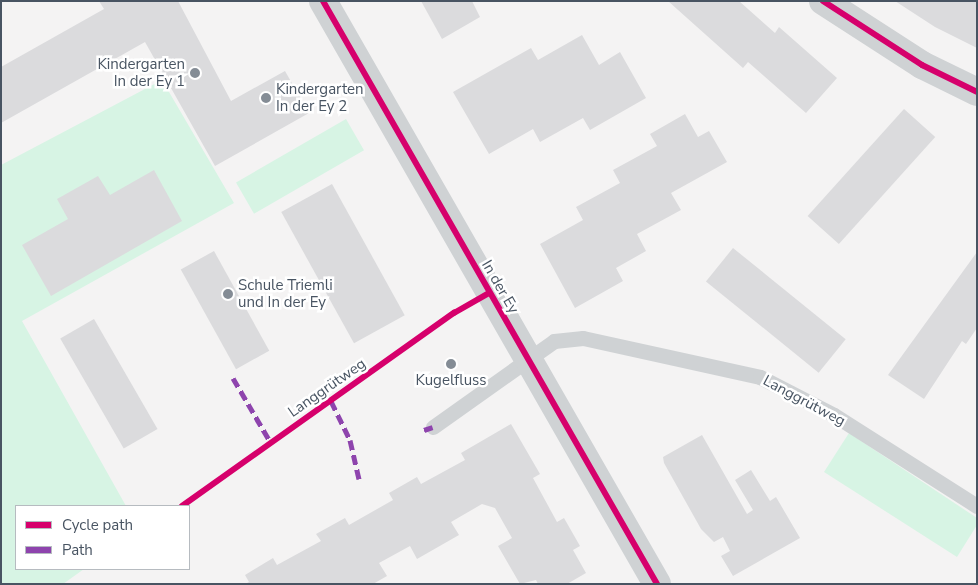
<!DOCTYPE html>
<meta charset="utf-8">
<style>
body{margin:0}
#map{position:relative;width:978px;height:585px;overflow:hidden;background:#f4f3f3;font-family:"Nunito Sans",sans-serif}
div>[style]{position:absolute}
.green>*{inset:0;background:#d7f4e4;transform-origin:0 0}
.building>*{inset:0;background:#dbdbdd;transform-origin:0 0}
.service>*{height:15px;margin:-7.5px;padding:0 7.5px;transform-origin:7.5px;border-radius:7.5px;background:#cfd2d4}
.minor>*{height:28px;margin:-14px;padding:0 14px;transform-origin:14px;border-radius:14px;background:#cfd2d4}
.quiet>*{height:5px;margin-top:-2.5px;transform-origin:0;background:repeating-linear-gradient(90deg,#8e44ad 0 10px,transparent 0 15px)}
.cycleway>*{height:6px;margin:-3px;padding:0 3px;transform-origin:3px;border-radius:3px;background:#d6006c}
.dots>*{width:14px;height:14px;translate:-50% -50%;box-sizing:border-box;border:2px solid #fff;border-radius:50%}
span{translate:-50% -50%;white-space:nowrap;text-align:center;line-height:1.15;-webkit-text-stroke:5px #fff;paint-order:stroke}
.poi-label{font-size:15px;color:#485462}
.right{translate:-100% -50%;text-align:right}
.left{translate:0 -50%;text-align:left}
.street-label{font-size:15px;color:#485462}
.frame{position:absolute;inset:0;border:2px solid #485462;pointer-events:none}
.legend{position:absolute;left:15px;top:505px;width:175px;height:65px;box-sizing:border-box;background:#fff;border:1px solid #b6bbc0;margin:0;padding:6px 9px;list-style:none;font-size:15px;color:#485462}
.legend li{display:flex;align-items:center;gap:10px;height:25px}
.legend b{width:25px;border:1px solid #b6bbc0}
</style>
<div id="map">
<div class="green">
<div style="clip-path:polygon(162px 80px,234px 203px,22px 321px,126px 506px,16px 506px,16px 569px,84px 569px,63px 584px,1px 584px,1px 165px)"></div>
<div style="left:346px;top:119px;width:36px;height:127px;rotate:60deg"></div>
<div style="clip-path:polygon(849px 433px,977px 518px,977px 525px,957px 557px,824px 472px)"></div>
</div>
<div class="building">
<div style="clip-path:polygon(99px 1px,178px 1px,231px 101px,285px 71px,309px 113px,215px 166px,145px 42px,1px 123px,1px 67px,104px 9px)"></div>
<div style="clip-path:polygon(421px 1px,472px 1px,480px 17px,442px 39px)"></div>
<div style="clip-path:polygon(668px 1px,739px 1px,775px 33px,779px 27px,837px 78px,806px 113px,748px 62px,743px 68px)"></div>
<div style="clip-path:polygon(895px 1px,977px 1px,977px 48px,935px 27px)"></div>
<div style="clip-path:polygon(582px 35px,599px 65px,620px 52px,646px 98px,590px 130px,583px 118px,540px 142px,533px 129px,489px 154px,453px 92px,531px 48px,538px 60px)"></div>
<div style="left:904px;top:109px;width:42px;height:144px;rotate:42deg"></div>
<div style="clip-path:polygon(685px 114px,698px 137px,709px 131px,727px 162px,671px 193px,681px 210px,637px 234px,646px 251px,616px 268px,623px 281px,575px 308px,540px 244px,583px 220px,576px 207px,620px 183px,613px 170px,657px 146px,650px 134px)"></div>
<div style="clip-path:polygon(154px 170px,182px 221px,51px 296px,22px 245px,68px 219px,57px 199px,98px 176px,110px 195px)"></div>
<div style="left:332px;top:184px;width:150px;height:58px;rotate:61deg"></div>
<div style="left:733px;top:248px;width:145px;height:43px;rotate:39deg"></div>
<div style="left:214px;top:251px;width:114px;height:38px;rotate:61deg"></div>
<div style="clip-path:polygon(977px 252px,977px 328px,966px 344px,962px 341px,924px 399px,888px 375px)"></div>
<div style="left:94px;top:319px;width:127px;height:39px;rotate:60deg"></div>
<div style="clip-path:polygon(511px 424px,540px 474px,533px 478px,557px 522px,564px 518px,580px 546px,573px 550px,586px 573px,567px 584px,538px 584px,536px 580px,520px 584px,498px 546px,512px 538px,495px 508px,482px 504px,451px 522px,459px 535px,417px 559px,410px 546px,379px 563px,387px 576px,373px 584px,245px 584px,249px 582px,245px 575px,273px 558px,277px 565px,321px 541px,316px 534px,345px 518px,349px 525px,393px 500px,389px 493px,417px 477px,421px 484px,465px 460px,461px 453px)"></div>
<div style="clip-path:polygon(702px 435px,747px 514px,753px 510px,735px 480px,751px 470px,770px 501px,776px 497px,800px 538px,733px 576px,721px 556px,730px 551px,723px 537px,714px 542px,701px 529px,664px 463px,663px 457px)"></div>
</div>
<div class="service">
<div style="left:433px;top:427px;width:148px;rotate:-35.4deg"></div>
<div style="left:554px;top:341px;width:29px;rotate:-6deg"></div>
<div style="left:583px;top:338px;width:181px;rotate:12.4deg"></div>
<div style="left:760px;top:377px;width:83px;rotate:27.2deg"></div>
<div style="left:834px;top:415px;width:169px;rotate:32.5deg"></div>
</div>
<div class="minor">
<div style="left:323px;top:1px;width:672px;rotate:60.19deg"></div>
<div style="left:823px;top:1px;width:118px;rotate:32.9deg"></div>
<div style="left:922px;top:65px;width:61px;rotate:26.1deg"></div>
</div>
<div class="quiet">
<div style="left:233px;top:378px;width:75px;rotate:59.7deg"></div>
<div style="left:331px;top:401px;width:43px;rotate:64deg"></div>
<div style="left:350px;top:440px;width:40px;rotate:77deg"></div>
<div style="left:424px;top:430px;width:9px;rotate:-18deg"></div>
</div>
<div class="cycleway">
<div style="left:323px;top:1px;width:672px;rotate:60.19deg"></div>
<div style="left:823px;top:1px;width:118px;rotate:32.9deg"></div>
<div style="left:922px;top:65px;width:61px;rotate:26.1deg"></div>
<div style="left:182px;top:506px;width:334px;rotate:-35.4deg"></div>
<div style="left:454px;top:313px;width:40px;rotate:-29.7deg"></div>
</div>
<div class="dots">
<div style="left:195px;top:73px;background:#848c95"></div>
<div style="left:266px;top:98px;background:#848c95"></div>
<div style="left:228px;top:294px;background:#848c95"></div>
<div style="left:451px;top:364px;background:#848c95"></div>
</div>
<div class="poi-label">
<span class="right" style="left:185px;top:73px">Kindergarten<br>In der Ey 1</span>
<span class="left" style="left:276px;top:98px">Kindergarten<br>In der Ey 2</span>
<span class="left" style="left:238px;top:294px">Schule Triemli<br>und In der Ey</span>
<span style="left:451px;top:381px">Kugelfluss</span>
</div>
<div class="street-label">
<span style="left:500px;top:287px;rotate:60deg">In der Ey</span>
<span style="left:327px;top:388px;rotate:-35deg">Langgrütweg</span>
<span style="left:804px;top:401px;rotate:28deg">Langgrütweg</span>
</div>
<div class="frame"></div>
<ul class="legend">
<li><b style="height:6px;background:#d6006c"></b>Cycle path</li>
<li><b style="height:6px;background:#8e44ad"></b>Path</li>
</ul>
</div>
